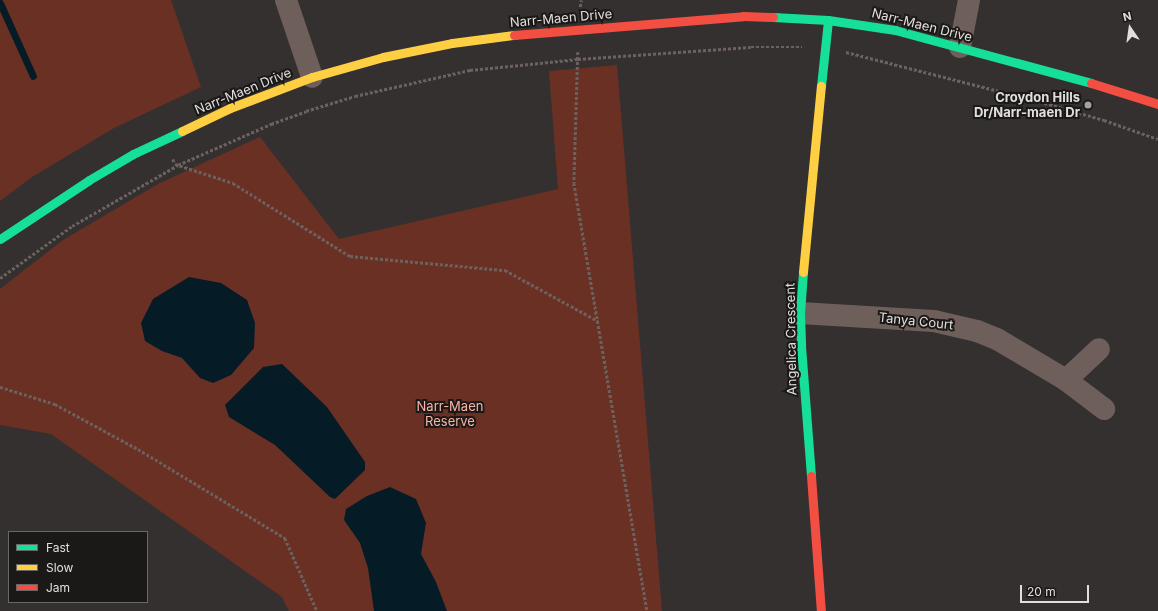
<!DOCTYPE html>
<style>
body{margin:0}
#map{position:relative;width:1158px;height:611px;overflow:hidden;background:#34302f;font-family:Inter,sans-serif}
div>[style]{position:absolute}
.green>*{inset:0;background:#6a3024}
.water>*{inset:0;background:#051c27}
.stream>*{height:7px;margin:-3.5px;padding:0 3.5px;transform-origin:3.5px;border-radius:3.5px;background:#051c27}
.path>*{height:2.5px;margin-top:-1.25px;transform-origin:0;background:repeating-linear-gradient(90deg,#6c615f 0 3px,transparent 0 5px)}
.street>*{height:22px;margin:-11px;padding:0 11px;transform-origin:11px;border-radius:11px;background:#6f5f5b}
.fast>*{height:9px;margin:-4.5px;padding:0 4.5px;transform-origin:4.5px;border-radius:4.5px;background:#16e098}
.slow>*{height:9px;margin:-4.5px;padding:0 4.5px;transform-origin:4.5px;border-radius:4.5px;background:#ffcf43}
.jam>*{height:9px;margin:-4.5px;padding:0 4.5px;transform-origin:4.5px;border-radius:4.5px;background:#f24e42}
.dots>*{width:11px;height:11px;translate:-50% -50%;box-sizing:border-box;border:2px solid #1b1818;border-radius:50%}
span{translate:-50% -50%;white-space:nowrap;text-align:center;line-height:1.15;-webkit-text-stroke:4px #1b1818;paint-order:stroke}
.street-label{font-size:13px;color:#e1dedd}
.poi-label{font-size:13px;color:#e1dedd;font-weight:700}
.right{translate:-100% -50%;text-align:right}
.park-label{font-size:13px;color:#f9b4a4}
.legend{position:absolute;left:8px;top:531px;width:140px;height:72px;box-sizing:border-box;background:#1b1818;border:1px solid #6a6767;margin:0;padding:5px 7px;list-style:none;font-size:12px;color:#e1dedd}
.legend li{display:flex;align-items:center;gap:8px;height:20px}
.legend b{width:20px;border:1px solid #6a6767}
.north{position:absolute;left:1110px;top:8px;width:40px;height:40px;-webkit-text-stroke:3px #1b1818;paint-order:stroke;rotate:347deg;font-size:11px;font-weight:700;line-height:16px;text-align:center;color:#e1dedd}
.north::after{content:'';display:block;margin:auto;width:14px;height:18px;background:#e1dedd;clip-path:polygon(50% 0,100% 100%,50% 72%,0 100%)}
.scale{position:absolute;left:1020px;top:585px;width:69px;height:18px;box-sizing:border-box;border:2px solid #e1dedd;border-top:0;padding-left:5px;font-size:12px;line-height:14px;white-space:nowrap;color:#e1dedd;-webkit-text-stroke:3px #1b1818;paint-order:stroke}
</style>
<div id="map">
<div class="green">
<div style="clip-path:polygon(0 0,171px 0,201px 87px,114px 128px,32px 177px,0 201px)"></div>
<div style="clip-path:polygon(617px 65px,662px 611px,289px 611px,282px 597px,51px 434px,0 425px,0 289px,63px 240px,158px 184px,260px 137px,339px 239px,558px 189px,549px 71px)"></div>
</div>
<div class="water">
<div style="clip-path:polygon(189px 277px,221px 283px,247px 300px,255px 323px,254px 348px,231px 375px,213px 383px,200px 378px,182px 358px,162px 351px,145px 341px,141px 323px,153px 299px)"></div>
<div style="clip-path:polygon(282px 364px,327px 407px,365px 462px,365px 470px,335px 499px,330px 497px,275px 445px,229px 417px,225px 405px,263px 367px)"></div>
<div style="clip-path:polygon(390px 487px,416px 499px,426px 523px,421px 554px,436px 582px,447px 611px,374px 611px,368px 568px,360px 543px,344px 520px,346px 509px,367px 496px)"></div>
</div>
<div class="stream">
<div style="left:0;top:3px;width:80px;rotate:65.7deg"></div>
</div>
<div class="path">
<div style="left:580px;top:7px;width:7px;rotate:-82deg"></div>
<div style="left:578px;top:52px;width:131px;rotate:91.7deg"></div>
<div style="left:574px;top:183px;width:434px;rotate:80.3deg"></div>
<div style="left:846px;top:52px;width:195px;rotate:14.3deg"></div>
<div style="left:1035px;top:100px;width:72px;rotate:16.2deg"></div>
<div style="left:1104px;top:120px;width:57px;rotate:19.4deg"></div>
<div style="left:173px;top:159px;width:5px;rotate:68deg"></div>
<div style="left:175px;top:164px;width:61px;rotate:18.1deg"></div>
<div style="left:233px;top:183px;width:138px;rotate:32deg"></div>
<div style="left:350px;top:256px;width:156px;rotate:5.2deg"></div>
<div style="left:505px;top:270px;width:106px;rotate:28.7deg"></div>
<div style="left:0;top:278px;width:89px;rotate:-35.8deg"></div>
<div style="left:72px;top:226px;width:122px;rotate:-29.9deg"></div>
<div style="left:178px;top:165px;width:102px;rotate:-23.8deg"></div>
<div style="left:271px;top:124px;width:37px;rotate:-20deg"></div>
<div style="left:306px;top:111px;width:51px;rotate:-17deg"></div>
<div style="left:355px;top:96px;width:118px;rotate:-12.7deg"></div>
<div style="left:470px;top:70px;width:109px;rotate:-5.8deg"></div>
<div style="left:578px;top:59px;width:173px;rotate:-4deg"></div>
<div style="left:751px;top:47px;width:51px"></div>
<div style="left:0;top:387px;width:58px;rotate:17.2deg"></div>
<div style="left:55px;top:404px;width:94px;rotate:28.5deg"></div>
<div style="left:138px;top:449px;width:172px;rotate:31.2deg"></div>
<div style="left:285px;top:538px;width:80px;rotate:66.3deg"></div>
</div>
<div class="street">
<div style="left:286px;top:0;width:81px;rotate:71.3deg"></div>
<div style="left:960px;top:47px;width:48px;rotate:-79.2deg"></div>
<div style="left:800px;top:313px;width:134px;rotate:3.4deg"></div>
<div style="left:934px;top:321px;width:44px;rotate:13.1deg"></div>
<div style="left:977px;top:331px;width:22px;rotate:22deg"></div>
<div style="left:997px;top:339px;width:80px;rotate:30.7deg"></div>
<div style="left:1066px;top:380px;width:48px;rotate:37.3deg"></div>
<div style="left:1066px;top:380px;width:45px;rotate:-43.2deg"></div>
</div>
<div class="fast">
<div style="left:773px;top:17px;width:55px;rotate:3.1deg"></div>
<div style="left:828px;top:20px;width:68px;rotate:8.5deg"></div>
<div style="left:895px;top:30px;width:203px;rotate:15.1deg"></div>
<div style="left:821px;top:86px;width:66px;rotate:-83.9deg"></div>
<div style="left:0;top:239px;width:107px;rotate:-33.5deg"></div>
<div style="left:89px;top:180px;width:51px;rotate:-30.6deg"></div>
<div style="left:133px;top:154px;width:54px;rotate:-25.1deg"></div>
<div style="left:803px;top:272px;width:41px;rotate:94.2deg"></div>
<div style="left:800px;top:313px;width:33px;rotate:88deg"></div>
<div style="left:801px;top:346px;width:130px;rotate:85.6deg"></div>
</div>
<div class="slow">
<div style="left:182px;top:131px;width:53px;rotate:-25.6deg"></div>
<div style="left:230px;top:108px;width:88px;rotate:-20.7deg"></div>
<div style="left:312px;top:77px;width:74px;rotate:-15.7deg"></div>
<div style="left:383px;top:57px;width:70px;rotate:-11.5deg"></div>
<div style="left:452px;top:43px;width:63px;rotate:-7.4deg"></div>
<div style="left:803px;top:272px;width:187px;rotate:-84.5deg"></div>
</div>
<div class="jam">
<div style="left:514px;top:35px;width:230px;rotate:-4.7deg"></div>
<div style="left:743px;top:16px;width:30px;rotate:2deg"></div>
<div style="left:1091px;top:83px;width:70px;rotate:17.4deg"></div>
<div style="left:811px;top:476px;width:135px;rotate:85.8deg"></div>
</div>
<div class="dots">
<div style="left:1088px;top:105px;background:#a4a1a0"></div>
</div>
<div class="street-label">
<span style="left:561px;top:18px;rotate:-5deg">Narr-Maen Drive</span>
<span style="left:922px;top:25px;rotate:14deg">Narr-Maen Drive</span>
<span style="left:243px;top:91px;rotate:-22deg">Narr-Maen Drive</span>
<span style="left:916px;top:321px;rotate:6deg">Tanya Court</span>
<span style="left:791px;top:339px;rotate:-91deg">Angelica Crescent</span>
</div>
<div class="poi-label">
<span class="right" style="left:1080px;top:105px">Croydon Hills<br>Dr/Narr-maen Dr</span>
</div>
<div class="park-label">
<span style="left:450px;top:414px">Narr-Maen<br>Reserve</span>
</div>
<ul class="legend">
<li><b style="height:5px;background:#16e098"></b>Fast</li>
<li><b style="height:5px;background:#ffcf43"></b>Slow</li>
<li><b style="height:5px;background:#f24e42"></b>Jam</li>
</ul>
<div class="north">N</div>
<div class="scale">20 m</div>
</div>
